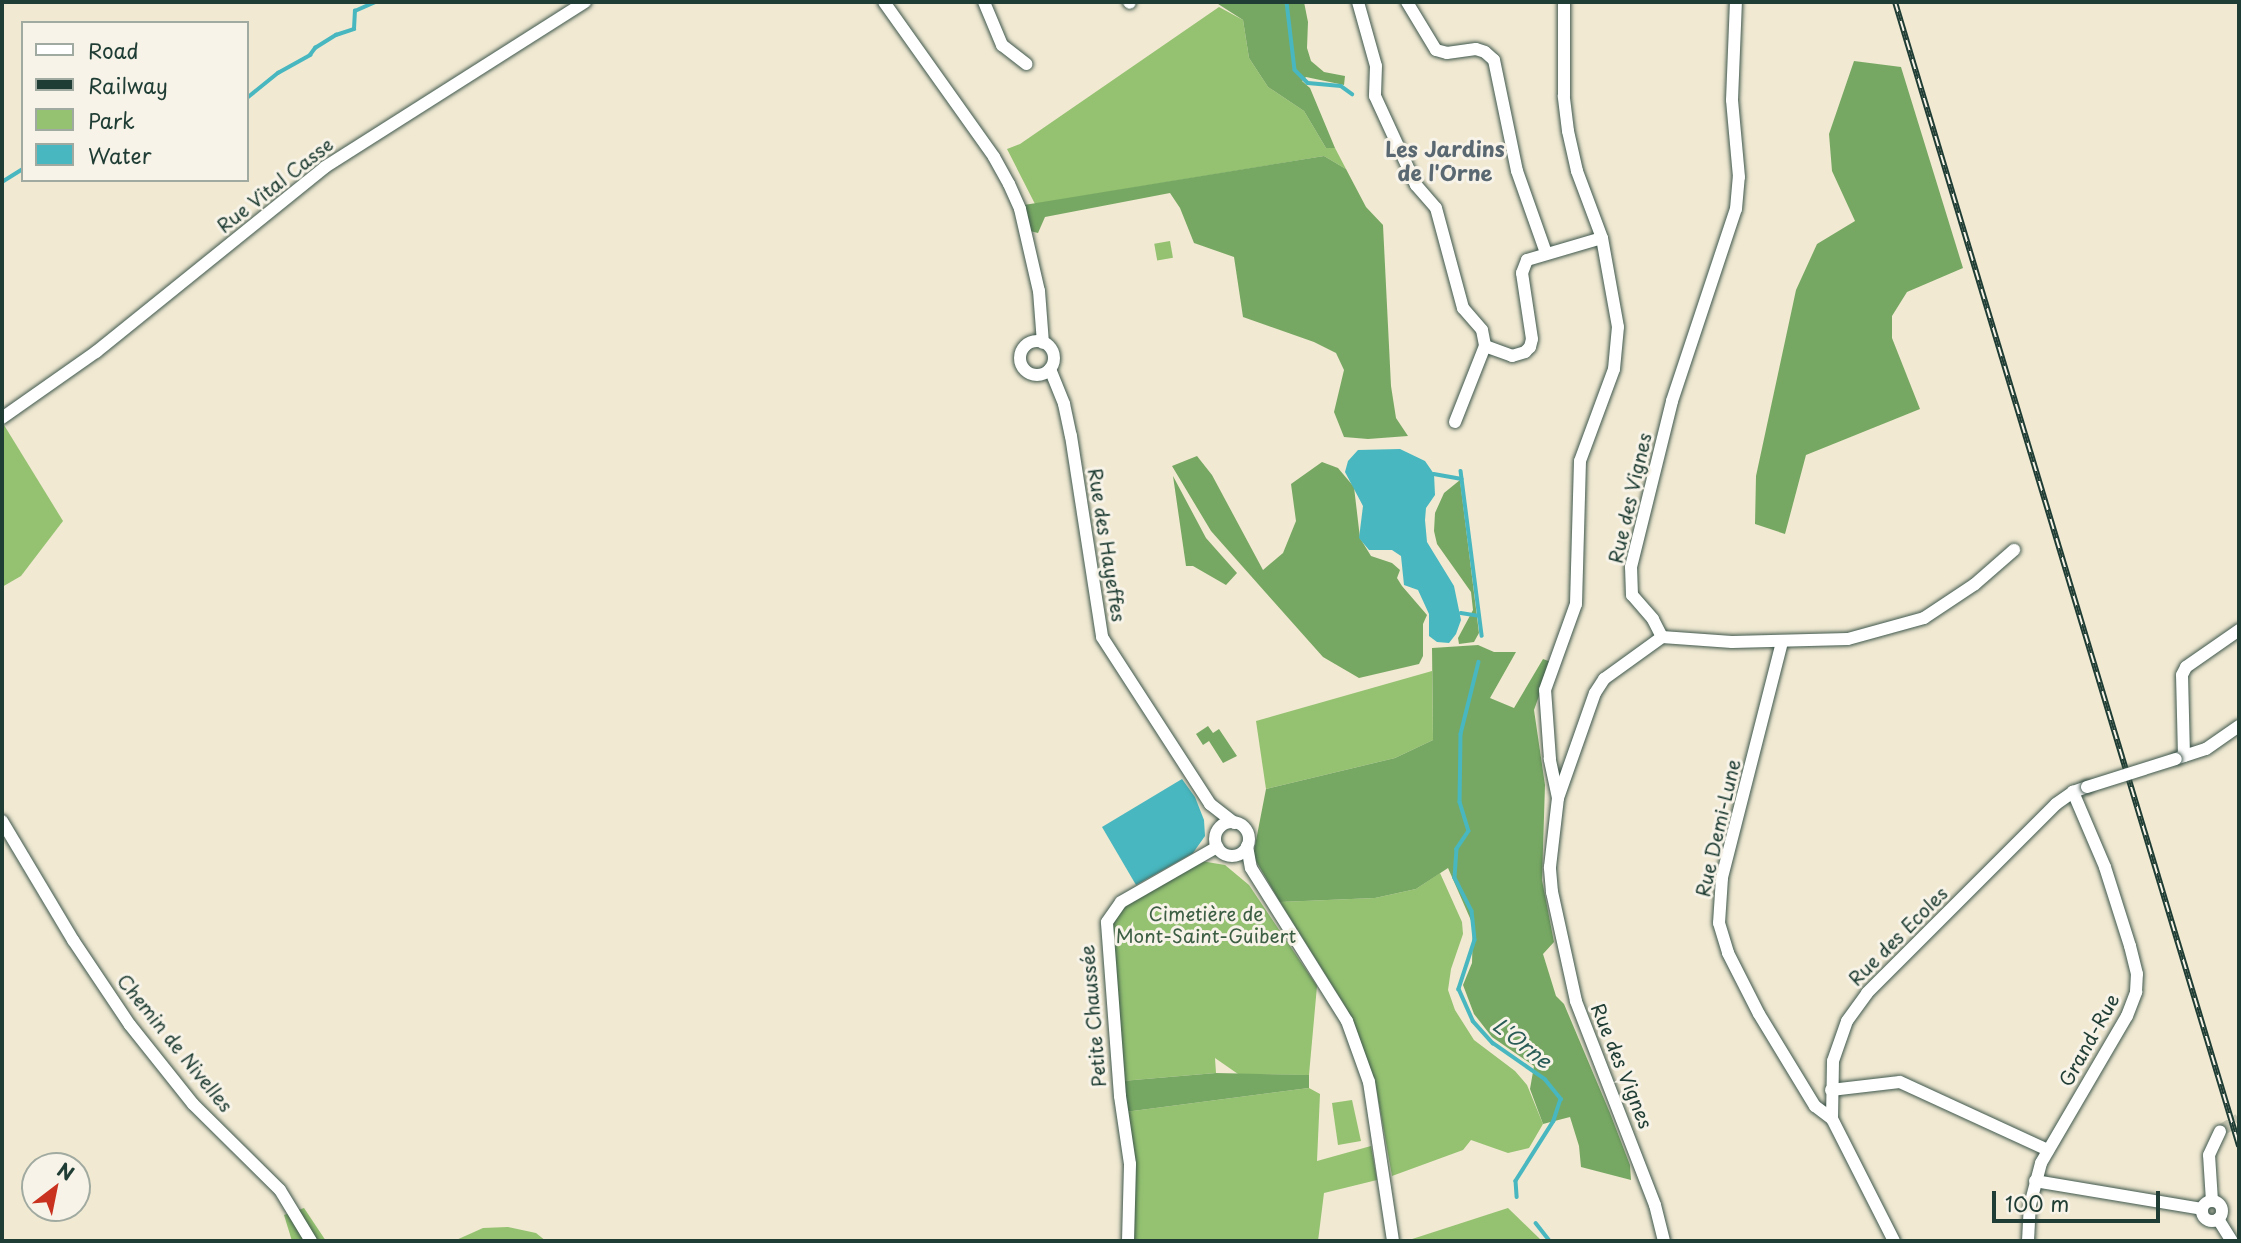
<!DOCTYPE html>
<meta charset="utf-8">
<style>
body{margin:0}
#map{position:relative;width:2241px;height:1243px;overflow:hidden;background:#f1e9d2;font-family:"Playpen Sans",sans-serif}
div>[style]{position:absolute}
.green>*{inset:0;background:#94c271;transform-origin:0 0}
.forest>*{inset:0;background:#77a863}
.water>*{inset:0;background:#48b7bf}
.stream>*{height:3.5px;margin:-1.75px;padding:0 1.75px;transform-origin:1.75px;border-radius:1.75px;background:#48b7bf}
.minor-tunnel>*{height:12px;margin-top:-6px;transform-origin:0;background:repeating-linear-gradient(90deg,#c7c7b2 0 12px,transparent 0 18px)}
.roads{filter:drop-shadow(0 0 2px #3e574c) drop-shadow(0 0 2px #3e574c)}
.minor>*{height:12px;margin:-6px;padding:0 6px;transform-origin:6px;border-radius:6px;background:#fff}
.minor>.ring{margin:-6px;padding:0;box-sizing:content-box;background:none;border:12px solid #fff;border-radius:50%}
.rail>*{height:6px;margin-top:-3px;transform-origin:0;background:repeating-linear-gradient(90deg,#f7f3e8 0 10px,#1f3d34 0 20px);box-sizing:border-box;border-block:2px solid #1f3d34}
.bridges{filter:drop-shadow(0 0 2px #3e574c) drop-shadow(0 0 2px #3e574c)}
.minor-bridge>*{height:12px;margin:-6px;padding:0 6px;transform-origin:6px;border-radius:6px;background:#fff}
span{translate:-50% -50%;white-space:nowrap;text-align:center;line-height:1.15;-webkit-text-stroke:6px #f7f3e8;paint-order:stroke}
.street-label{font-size:19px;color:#1f3d34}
.park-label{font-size:19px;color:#3c5e43}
.neighbourhood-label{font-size:21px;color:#5a6871;font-weight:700}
.water-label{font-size:21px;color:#295c57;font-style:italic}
.frame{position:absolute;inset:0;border:4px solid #1f3d34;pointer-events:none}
.legend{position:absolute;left:21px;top:21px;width:228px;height:161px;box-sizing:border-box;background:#f7f3e8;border:2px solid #a1aaa0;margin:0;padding:9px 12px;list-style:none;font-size:21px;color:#1f3d34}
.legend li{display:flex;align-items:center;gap:14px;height:35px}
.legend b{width:35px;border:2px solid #a1aaa0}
.north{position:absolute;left:21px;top:1152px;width:70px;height:70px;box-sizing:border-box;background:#f7f3e8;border:2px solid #a1aaa0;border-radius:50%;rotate:32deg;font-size:19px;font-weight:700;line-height:28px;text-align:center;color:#1f3d34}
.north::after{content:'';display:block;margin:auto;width:24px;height:32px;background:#c8321e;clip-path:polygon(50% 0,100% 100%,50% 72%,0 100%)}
.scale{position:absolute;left:1992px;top:1191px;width:168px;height:32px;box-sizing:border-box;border:4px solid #1f3d34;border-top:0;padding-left:9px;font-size:21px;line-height:24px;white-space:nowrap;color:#1f3d34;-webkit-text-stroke:5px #f7f3e8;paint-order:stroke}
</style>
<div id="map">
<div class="green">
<div style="clip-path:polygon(1219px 7px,1243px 20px,1249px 58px,1268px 87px,1304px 111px,1326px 148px,1335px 148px,1346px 169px,1324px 156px,1035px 204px,1007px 149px,1020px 144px)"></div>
<div style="left:1170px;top:241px;width:17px;height:16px;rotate:80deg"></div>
<div style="clip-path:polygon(4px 425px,63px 521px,21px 576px,2px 587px,2px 427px)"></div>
<div style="clip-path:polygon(1432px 671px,1433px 740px,1395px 758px,1266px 789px,1256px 721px)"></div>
<div style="clip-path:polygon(1201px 861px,1225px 865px,1249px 885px,1317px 986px,1309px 1075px,1238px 1074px,1215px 1058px,1216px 1073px,1122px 1081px,1112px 919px,1118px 910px)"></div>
<div style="clip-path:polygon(1440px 873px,1462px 922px,1463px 934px,1451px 969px,1448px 990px,1455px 1010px,1474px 1040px,1515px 1071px,1527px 1085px,1543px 1124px,1529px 1148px,1508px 1153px,1471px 1140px,1463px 1150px,1392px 1176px,1375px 1081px,1347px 1009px,1280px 902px,1375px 898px,1416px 889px)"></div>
<div style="clip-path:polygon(1309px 1088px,1320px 1094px,1317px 1161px,1371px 1146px,1377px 1180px,1324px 1193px,1318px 1241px,1133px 1241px,1125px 1112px)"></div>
<div style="clip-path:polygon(1352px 1100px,1361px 1141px,1338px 1145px,1332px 1103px)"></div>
<div style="clip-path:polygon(304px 1208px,326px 1241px,292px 1241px,284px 1215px)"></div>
<div style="clip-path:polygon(1508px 1208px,1542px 1241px,1406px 1241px)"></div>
<div style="clip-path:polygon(508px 1227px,536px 1233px,546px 1241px,454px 1241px,483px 1228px)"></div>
</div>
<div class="forest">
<div style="clip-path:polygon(1215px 2px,1304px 2px,1308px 22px,1307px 48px,1311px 61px,1324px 72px,1345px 76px,1344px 85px,1306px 77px,1302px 81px,1310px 88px,1335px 148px,1326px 148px,1304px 111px,1268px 87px,1249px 58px,1243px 20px)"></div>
<div style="clip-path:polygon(1854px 61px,1901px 67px,1963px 268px,1907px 292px,1892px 316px,1892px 338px,1920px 409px,1806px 455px,1785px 534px,1755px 524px,1756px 476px,1796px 290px,1817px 244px,1855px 221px,1832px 171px,1829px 134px)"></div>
<div style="clip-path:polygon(1324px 156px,1346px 169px,1366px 207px,1383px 225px,1391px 386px,1396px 418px,1408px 436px,1368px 439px,1344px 437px,1334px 412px,1344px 370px,1336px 353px,1314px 342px,1243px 317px,1234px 257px,1194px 243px,1180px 208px,1170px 193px,1045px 217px,1038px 233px,1030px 231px,1024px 205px)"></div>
<div style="clip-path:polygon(1197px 456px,1212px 475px,1263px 570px,1283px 553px,1296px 521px,1291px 484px,1322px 462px,1338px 468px,1354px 487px,1360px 538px,1371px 556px,1392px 563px,1400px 570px,1397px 578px,1402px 586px,1427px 615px,1423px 624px,1423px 656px,1419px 664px,1359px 678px,1323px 657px,1211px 531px,1172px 466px)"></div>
<div style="clip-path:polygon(1173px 476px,1206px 538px,1237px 573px,1226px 585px,1193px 566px,1186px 566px)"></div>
<div style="clip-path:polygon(1460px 480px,1479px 633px,1474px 642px,1459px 644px,1458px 638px,1473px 610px,1471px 592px,1437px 544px,1434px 531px,1435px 513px,1444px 493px)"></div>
<div style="clip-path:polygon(1478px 645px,1494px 652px,1516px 652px,1490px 698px,1514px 708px,1543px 659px,1551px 662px,1534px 710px,1545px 785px,1542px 880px,1554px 942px,1543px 954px,1556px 996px,1564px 1004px,1610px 1113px,1630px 1165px,1631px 1180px,1581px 1167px,1579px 1146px,1570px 1117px,1543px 1124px,1530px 1089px,1534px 1066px,1492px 1037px,1474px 1014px,1463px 985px,1472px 963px,1473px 925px,1448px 868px,1416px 889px,1375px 898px,1280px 902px,1253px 856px,1266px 789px,1395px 758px,1433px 740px,1432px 648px)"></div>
<div style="clip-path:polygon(1208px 726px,1213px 733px,1219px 729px,1237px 756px,1223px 763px,1209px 741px,1203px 745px,1196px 734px)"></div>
<div style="clip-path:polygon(1216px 1073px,1309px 1075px,1309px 1088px,1125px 1112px,1122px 1081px)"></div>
</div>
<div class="water">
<div style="clip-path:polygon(1400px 449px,1425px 461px,1434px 474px,1435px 495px,1426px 508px,1425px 520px,1427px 542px,1454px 586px,1461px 620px,1456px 634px,1449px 643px,1437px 642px,1429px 636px,1429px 614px,1418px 590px,1404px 585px,1401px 556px,1392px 550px,1369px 550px,1359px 538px,1363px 506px,1345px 472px,1348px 461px,1358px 450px)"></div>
<div style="clip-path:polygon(1182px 779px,1195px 797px,1204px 820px,1205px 836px,1193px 853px,1136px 885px,1102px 827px)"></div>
</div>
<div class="stream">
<div style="left:390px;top:2px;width:6px"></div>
<div style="left:1287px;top:2px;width:68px;rotate:83.3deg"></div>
<div style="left:1295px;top:70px;width:18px;rotate:45deg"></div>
<div style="left:1308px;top:83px;width:33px;rotate:5deg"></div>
<div style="left:1341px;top:86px;width:14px;rotate:36deg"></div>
<div style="left:247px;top:98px;width:40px;rotate:-39deg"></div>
<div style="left:278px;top:73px;width:37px;rotate:-29deg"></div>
<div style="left:310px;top:55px;width:9px;rotate:-54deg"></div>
<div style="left:315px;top:48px;width:25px;rotate:-32deg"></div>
<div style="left:336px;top:35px;width:19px;rotate:-18deg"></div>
<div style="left:354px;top:29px;width:18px;rotate:-87deg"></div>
<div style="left:355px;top:11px;width:22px;rotate:-24deg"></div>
<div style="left:2px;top:182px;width:25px;rotate:-32deg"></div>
<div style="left:1461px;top:471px;width:166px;rotate:82.7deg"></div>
<div style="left:1434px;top:474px;width:28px;rotate:10deg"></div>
<div style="left:1461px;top:613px;width:18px;rotate:9deg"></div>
<div style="left:1479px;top:662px;width:74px;rotate:104deg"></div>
<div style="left:1461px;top:734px;width:68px;rotate:90.8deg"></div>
<div style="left:1460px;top:802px;width:30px;rotate:73deg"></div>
<div style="left:1469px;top:831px;width:22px;rotate:124deg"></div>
<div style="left:1457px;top:849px;width:29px;rotate:94deg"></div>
<div style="left:1455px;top:878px;width:37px;rotate:63deg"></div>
<div style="left:1472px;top:911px;width:29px;rotate:84deg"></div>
<div style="left:1475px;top:940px;width:52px;rotate:108.1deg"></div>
<div style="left:1459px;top:989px;width:35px;rotate:66deg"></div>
<div style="left:1473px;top:1021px;width:30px;rotate:48deg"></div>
<div style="left:1493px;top:1043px;width:63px;rotate:34.7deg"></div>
<div style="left:1545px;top:1079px;width:26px;rotate:51deg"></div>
<div style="left:1561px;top:1099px;width:23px;rotate:108deg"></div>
<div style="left:1554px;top:1121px;width:71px;rotate:122.3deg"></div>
<div style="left:1516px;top:1181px;width:16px;rotate:86deg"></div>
<div style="left:1536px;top:1223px;width:23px;rotate:52deg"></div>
</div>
<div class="minor-tunnel">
<div style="left:2220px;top:1131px;width:22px;rotate:-32deg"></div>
</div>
<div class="roads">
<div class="minor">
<div style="left:884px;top:2px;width:190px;rotate:54.6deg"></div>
<div style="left:994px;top:157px;width:31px;rotate:61deg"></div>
<div style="left:1009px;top:184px;width:27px;rotate:66deg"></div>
<div style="left:1020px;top:209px;width:84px;rotate:77deg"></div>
<div style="left:1039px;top:291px;width:52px;rotate:85.6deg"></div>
<div style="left:984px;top:2px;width:47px;rotate:67.3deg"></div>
<div style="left:1002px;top:45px;width:31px;rotate:38deg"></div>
<div style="left:1129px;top:2px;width:1px;rotate:45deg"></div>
<div style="left:1358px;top:2px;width:66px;rotate:74.3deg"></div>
<div style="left:1376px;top:66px;width:30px;rotate:92deg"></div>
<div style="left:1375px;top:96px;width:98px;rotate:65.3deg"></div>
<div style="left:1416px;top:185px;width:30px;rotate:49deg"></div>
<div style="left:1436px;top:208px;width:104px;rotate:74.9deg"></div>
<div style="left:1463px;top:308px;width:29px;rotate:49deg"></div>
<div style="left:1482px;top:330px;width:16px;rotate:79deg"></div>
<div style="left:1485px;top:346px;width:29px;rotate:20deg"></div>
<div style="left:1512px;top:356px;width:14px;rotate:-17deg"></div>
<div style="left:1525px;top:352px;width:7px;rotate:-45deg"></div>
<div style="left:1530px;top:347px;width:8px;rotate:-76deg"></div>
<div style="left:1532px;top:339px;width:67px;rotate:-98.6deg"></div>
<div style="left:1522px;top:273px;width:14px;rotate:-69deg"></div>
<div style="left:1527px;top:260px;width:78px;rotate:-16.3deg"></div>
<div style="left:1407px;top:2px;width:56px;rotate:58.9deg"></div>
<div style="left:1436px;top:50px;width:11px;rotate:15deg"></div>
<div style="left:1447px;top:53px;width:29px;rotate:-8deg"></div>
<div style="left:1476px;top:49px;width:9px;rotate:18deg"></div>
<div style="left:1485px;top:52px;width:12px;rotate:42deg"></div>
<div style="left:1494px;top:60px;width:113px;rotate:78.3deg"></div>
<div style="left:1517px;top:171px;width:87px;rotate:70.5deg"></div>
<div class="ring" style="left:1020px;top:341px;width:22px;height:22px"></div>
<div style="left:1050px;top:369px;width:38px;rotate:68deg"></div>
<div style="left:1064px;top:404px;width:33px;rotate:78deg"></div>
<div style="left:1071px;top:436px;width:203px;rotate:81.2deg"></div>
<div style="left:1102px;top:637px;width:199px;rotate:57.1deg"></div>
<div style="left:1210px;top:804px;width:31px;rotate:38deg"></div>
<div style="left:2px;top:418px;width:115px;rotate:-35.1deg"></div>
<div style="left:96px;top:352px;width:294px;rotate:-38.9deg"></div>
<div style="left:325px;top:167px;width:308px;rotate:-32.4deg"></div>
<div style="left:1455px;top:422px;width:82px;rotate:-68.5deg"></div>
<div style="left:1662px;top:637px;width:70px;rotate:4.1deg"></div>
<div style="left:1732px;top:642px;width:116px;rotate:-1.5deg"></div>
<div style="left:1848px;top:639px;width:79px;rotate:-15.4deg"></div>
<div style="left:1924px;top:618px;width:61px;rotate:-33.7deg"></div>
<div style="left:1975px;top:584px;width:52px;rotate:-41.1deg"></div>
<div style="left:1782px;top:642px;width:244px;rotate:104.3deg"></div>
<div style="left:1722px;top:878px;width:45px;rotate:93.8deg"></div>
<div style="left:1719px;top:923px;width:31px;rotate:73deg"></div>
<div style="left:1728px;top:953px;width:68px;rotate:63.1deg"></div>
<div style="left:1759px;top:1014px;width:108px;rotate:58.7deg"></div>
<div style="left:1815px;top:1106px;width:21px;rotate:37deg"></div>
<div style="left:2184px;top:756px;width:81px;rotate:-91.4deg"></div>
<div style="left:2182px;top:675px;width:9px;rotate:-63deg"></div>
<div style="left:2186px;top:667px;width:65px;rotate:-34.9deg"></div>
<div style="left:2178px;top:758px;width:29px;rotate:-18deg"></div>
<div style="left:2206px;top:749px;width:40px;rotate:-34.9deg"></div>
<div style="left:1558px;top:798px;width:40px;rotate:-102deg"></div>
<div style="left:1550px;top:759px;width:69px;rotate:-94.1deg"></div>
<div style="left:1545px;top:690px;width:91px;rotate:-70.2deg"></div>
<div style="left:1576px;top:604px;width:143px;rotate:-88.4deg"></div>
<div style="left:1580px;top:461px;width:98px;rotate:-69.7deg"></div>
<div style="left:1614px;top:369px;width:42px;rotate:-84.6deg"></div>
<div style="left:1618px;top:327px;width:90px;rotate:-100.2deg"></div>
<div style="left:1602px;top:238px;width:72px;rotate:-110.5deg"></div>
<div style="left:1577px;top:171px;width:41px;rotate:-102.7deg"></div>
<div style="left:1568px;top:131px;width:35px;rotate:-97deg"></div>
<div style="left:1564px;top:96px;width:94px;rotate:-90deg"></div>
<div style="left:2px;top:821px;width:139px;rotate:59.2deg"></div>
<div style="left:73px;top:940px;width:102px;rotate:56.2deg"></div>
<div style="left:130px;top:1025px;width:101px;rotate:51.4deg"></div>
<div style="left:193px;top:1104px;width:122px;rotate:44.7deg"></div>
<div style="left:280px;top:1190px;width:60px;rotate:58.7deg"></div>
<div class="ring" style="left:1215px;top:822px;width:22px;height:22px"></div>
<div style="left:1247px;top:846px;width:22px;rotate:80deg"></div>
<div style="left:1251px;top:868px;width:181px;rotate:57.9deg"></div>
<div style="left:1347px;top:1021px;width:65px;rotate:70.2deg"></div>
<div style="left:1369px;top:1082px;width:161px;rotate:81.4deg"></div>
<div style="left:1831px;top:1090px;width:69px;rotate:-6.6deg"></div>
<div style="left:1900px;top:1082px;width:163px;rotate:24.7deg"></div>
<div style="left:2035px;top:1181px;width:169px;rotate:9.5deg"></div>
<div style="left:2212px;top:1201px;width:46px;rotate:-93.7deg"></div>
<div style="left:2209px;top:1155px;width:26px;rotate:-65deg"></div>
<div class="ring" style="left:2202px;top:1201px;width:8px;height:8px"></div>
<div style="left:2218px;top:1219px;width:26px;rotate:58deg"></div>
<div style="left:1128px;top:1241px;width:77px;rotate:-88.5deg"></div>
<div style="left:1130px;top:1164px;width:69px;rotate:-98.4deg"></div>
<div style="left:1120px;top:1096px;width:174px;rotate:-94.3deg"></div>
<div style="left:1107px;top:922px;width:24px;rotate:-55deg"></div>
<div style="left:1121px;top:902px;width:111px;rotate:-29.8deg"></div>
<div style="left:1664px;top:1241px;width:37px;rotate:-104deg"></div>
<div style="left:1655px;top:1205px;width:219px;rotate:-111.2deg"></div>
<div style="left:1576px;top:1001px;width:112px;rotate:-102.4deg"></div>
<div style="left:1552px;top:892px;width:25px;rotate:-95deg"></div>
<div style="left:1550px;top:867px;width:69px;rotate:-83.4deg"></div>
<div style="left:1558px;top:798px;width:111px;rotate:-70.6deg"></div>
<div style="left:1595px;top:693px;width:17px;rotate:-57deg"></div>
<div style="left:1604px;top:679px;width:72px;rotate:-35.9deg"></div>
<div style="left:1662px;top:637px;width:20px;rotate:-117deg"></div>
<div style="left:1653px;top:619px;width:32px;rotate:-131deg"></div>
<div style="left:1632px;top:595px;width:28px;rotate:-92deg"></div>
<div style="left:1631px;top:567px;width:171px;rotate:-76.1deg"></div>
<div style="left:1672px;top:401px;width:202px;rotate:-71.6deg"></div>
<div style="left:1736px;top:209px;width:32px;rotate:-85deg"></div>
<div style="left:1739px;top:177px;width:77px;rotate:-95.2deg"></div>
<div style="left:1732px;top:100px;width:98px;rotate:-87.7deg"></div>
<div style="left:1894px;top:1241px;width:137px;rotate:-116.9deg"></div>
<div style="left:1832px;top:1119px;width:58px;rotate:-89deg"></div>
<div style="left:1833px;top:1061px;width:42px;rotate:-70.7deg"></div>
<div style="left:1847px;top:1021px;width:34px;rotate:-54deg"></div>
<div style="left:1867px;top:993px;width:267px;rotate:-45deg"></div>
<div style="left:2056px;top:804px;width:21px;rotate:-35deg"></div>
<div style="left:2073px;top:792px;width:15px;rotate:-20deg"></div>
<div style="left:2028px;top:1241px;width:36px;rotate:-87deg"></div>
<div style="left:2030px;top:1205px;width:43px;rotate:-75.3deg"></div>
<div style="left:2041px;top:1163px;width:170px;rotate:-59.7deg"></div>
<div style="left:2127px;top:1016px;width:26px;rotate:-69deg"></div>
<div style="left:2136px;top:992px;width:18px;rotate:-87deg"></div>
<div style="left:2137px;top:974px;width:29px;rotate:-104deg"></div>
<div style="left:2130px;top:946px;width:83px;rotate:-107.6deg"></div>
<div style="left:2105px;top:867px;width:82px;rotate:-113.1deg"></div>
</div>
</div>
<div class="rail">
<div style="left:1895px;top:2px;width:1195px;rotate:73.26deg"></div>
</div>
<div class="bridges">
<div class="minor-bridge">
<div style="left:2087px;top:787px;width:93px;rotate:-17.5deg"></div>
</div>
</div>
<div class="street-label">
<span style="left:275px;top:185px;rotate:-38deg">Rue Vital Casse</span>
<span style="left:1630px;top:498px;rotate:-77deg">Rue des Vignes</span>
<span style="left:1107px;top:545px;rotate:81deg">Rue des Hayeffes</span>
<span style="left:1718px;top:828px;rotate:-77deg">Rue Demi-Lune</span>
<span style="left:1898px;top:936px;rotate:-45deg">Rue des Ecoles</span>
<span style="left:1093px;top:1016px;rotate:-95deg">Petite Chaussée</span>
<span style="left:2089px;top:1040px;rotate:-61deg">Grand-Rue</span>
<span style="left:175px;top:1043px;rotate:51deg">Chemin de Nivelles</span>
<span style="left:1622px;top:1066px;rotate:68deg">Rue des Vignes</span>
</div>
<div class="park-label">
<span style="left:1206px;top:925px">Cimetière de<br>Mont-Saint-Guibert</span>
</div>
<div class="neighbourhood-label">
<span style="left:1445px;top:160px">Les Jardins<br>de l'Orne</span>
</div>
<div class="water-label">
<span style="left:1523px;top:1042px;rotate:38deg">L'Orne</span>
</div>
<div class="frame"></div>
<ul class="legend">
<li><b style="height:9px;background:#fff"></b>Road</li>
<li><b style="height:9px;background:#1f3d34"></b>Railway</li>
<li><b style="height:19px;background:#94c271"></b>Park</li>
<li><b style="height:19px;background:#48b7bf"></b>Water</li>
</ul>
<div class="north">N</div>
<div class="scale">100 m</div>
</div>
